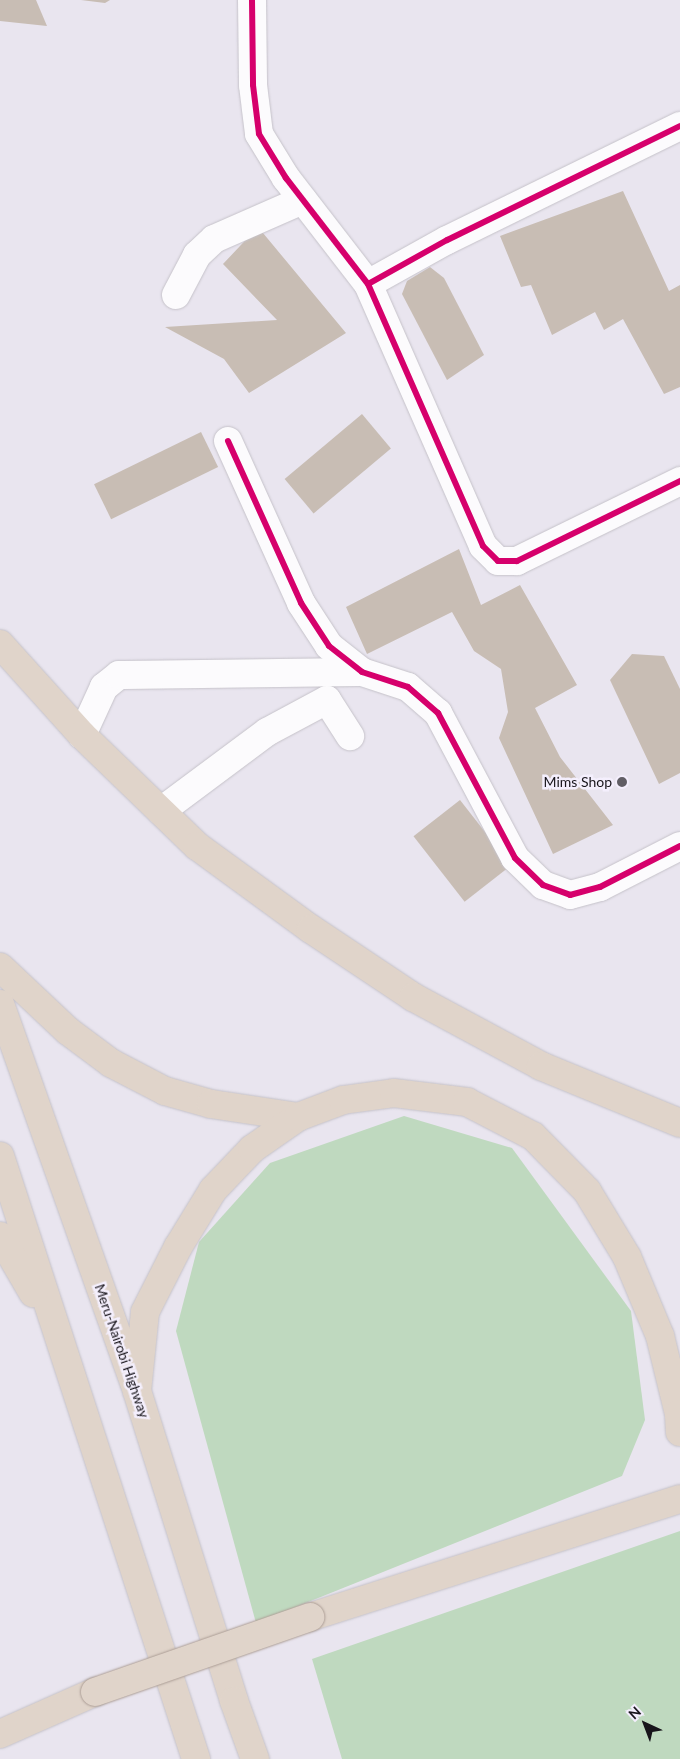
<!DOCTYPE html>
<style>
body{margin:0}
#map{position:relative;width:680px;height:1759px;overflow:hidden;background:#e9e5ef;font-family:Lato,sans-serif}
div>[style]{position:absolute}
.green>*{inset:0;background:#bfd9bf}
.building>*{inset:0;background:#c8bdb4;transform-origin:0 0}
.roads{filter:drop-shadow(0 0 1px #c5c2c9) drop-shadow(0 0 1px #c5c2c9)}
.street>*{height:28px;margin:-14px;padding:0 14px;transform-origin:14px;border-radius:14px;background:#fcfbfd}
.highway>*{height:28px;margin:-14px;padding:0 14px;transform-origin:14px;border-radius:14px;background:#e0d4ca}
.bridges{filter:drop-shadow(0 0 1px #ac9e96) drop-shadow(0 0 1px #ac9e96)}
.highway-bridge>*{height:28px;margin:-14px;padding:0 14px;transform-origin:14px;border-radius:14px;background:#e0d4ca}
.cycleway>*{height:6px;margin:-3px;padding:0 3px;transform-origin:3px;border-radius:3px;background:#d6006c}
.dots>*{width:14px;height:14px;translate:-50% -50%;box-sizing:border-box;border:2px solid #f4effd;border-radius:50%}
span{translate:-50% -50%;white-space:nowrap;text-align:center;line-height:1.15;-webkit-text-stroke:5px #f4effd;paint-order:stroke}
.poi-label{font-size:14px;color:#18151b}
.right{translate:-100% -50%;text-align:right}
.street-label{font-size:14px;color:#18151b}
.north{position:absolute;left:620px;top:1699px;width:50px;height:50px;-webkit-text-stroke:4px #f4effd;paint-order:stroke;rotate:317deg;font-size:14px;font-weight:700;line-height:20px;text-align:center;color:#18151b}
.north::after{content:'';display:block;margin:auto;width:18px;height:22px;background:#18151b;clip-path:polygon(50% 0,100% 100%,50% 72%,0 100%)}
</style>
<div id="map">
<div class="green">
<div style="clip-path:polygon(404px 1116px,512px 1148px,631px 1311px,645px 1420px,622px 1476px,256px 1623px,176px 1331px,199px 1242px,270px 1163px)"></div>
<div style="clip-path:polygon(680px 1531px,680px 1759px,342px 1759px,312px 1659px)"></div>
</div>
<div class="building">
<div style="clip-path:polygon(0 0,36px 0,47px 26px,0 21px)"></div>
<div style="clip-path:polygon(81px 0,110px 0,105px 3px)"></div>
<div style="clip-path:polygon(623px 191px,669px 291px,680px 285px,680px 387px,664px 394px,623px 319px,604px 330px,595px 312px,552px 335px,531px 285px,521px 287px,500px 236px)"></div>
<div style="clip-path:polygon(258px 227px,346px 333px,249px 393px,224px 359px,165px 327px,277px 320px,223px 264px)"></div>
<div style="clip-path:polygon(430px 267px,444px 278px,484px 355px,447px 380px,402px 294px,407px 281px)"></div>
<div style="left:362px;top:414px;width:45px;height:101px;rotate:50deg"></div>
<div style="left:201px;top:432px;width:39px;height:119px;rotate:64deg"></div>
<div style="clip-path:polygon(459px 549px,481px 605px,520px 585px,577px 685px,535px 708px,560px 757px,613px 825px,553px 854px,499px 738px,508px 712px,501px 669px,474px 651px,452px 612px,367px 654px,346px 607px)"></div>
<div style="clip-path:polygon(632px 654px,664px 656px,680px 689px,680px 773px,659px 784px,610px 680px)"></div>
<div style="left:460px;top:800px;width:83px;height:59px;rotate:52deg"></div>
</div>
<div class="roads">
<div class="street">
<div style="left:252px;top:0;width:85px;rotate:89.3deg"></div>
<div style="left:253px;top:85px;width:49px;rotate:83deg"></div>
<div style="left:259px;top:134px;width:52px;rotate:58.5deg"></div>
<div style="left:286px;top:178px;width:134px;rotate:52.3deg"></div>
<div style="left:680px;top:126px;width:259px;rotate:153.9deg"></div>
<div style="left:447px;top:240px;width:90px;rotate:150.9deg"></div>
<div style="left:368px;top:284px;width:286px;rotate:66.3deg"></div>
<div style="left:483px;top:546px;width:21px;rotate:45deg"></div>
<div style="left:498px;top:561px;width:19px"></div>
<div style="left:517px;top:561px;width:182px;rotate:-26.1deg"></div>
<div style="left:176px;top:295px;width:45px;rotate:-62.3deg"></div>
<div style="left:197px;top:255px;width:23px;rotate:-43deg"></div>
<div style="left:214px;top:239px;width:97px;rotate:-23.7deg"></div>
<div style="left:228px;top:441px;width:178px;rotate:65.7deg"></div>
<div style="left:301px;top:603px;width:51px;rotate:56.9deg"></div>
<div style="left:329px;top:646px;width:42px;rotate:38.2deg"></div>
<div style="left:362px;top:672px;width:48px;rotate:18.1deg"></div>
<div style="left:408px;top:687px;width:40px;rotate:41deg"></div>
<div style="left:438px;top:713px;width:164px;rotate:62deg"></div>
<div style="left:515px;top:858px;width:39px;rotate:44deg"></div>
<div style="left:543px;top:885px;width:29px;rotate:20deg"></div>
<div style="left:570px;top:895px;width:31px;rotate:-15deg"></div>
<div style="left:600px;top:887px;width:90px;rotate:-27.1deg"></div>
<div style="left:82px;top:735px;width:53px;rotate:-65.4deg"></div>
<div style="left:104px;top:687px;width:19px;rotate:-39deg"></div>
<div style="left:119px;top:675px;width:243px;rotate:-0.7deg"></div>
<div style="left:161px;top:811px;width:132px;rotate:-36.7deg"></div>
<div style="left:267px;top:732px;width:68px;rotate:-28.1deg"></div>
<div style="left:327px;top:700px;width:43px;rotate:57.4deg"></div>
</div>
<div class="highway">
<div style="left:0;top:644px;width:122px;rotate:48deg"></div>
<div style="left:82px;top:735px;width:160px;rotate:44deg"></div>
<div style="left:197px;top:846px;width:141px;rotate:36.1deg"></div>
<div style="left:311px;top:929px;width:123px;rotate:33.7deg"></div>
<div style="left:413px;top:997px;width:145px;rotate:28.3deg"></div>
<div style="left:541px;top:1066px;width:150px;rotate:22.3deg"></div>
<div style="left:0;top:967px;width:93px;rotate:43.3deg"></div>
<div style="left:68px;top:1031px;width:54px;rotate:36.7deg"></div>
<div style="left:111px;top:1063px;width:61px;rotate:27.4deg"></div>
<div style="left:165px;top:1091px;width:48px;rotate:15.8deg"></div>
<div style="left:211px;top:1104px;width:88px;rotate:8.5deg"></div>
<div style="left:0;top:1004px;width:411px;rotate:70.5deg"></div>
<div style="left:137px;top:1391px;width:325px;rotate:72.6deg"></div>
<div style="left:234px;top:1701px;width:62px;rotate:70.1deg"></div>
<div style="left:0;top:1156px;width:634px;rotate:71.99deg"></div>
<div style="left:0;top:1236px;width:66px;rotate:59.9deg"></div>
<div style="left:137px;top:1391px;width:79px;rotate:-84.2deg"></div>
<div style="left:145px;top:1312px;width:73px;rotate:-63.1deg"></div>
<div style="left:178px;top:1247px;width:67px;rotate:-58.4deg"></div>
<div style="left:213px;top:1190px;width:57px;rotate:-46.4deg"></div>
<div style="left:252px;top:1149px;width:56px;rotate:-34.8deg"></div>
<div style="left:298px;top:1117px;width:48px;rotate:-20.7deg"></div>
<div style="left:343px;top:1100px;width:51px;rotate:-7.8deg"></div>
<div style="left:394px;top:1093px;width:74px;rotate:7deg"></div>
<div style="left:467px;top:1102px;width:74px;rotate:27.3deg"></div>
<div style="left:533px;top:1136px;width:77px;rotate:45.5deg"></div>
<div style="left:587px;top:1191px;width:77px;rotate:58.8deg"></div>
<div style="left:627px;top:1257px;width:86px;rotate:67.3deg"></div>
<div style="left:660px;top:1336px;width:80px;rotate:76.3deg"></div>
<div style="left:679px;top:1414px;width:18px;rotate:87deg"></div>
<div style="left:310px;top:1617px;width:388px;rotate:-17.7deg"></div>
<div style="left:0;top:1734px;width:104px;rotate:-23.9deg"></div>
</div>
</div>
<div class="bridges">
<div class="highway-bridge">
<div style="left:95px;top:1692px;width:228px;rotate:-19.2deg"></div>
</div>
</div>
<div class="cycleway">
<div style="left:252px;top:0;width:85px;rotate:89.3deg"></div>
<div style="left:253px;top:85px;width:49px;rotate:83deg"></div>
<div style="left:259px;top:134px;width:52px;rotate:58.5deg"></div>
<div style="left:286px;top:178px;width:134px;rotate:52.3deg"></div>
<div style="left:680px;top:126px;width:259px;rotate:153.9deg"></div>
<div style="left:447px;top:240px;width:90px;rotate:150.9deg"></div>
<div style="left:368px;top:284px;width:286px;rotate:66.3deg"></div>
<div style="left:483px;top:546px;width:21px;rotate:45deg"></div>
<div style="left:498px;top:561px;width:19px"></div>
<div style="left:517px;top:561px;width:182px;rotate:-26.1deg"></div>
<div style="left:228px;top:441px;width:178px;rotate:65.7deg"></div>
<div style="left:301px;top:603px;width:51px;rotate:56.9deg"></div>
<div style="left:329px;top:646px;width:42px;rotate:38.2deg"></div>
<div style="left:362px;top:672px;width:48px;rotate:18.1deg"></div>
<div style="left:408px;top:687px;width:40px;rotate:41deg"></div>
<div style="left:438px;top:713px;width:164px;rotate:62deg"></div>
<div style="left:515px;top:858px;width:39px;rotate:44deg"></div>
<div style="left:543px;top:885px;width:29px;rotate:20deg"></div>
<div style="left:570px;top:895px;width:31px;rotate:-15deg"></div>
<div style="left:600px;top:887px;width:90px;rotate:-27.1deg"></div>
</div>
<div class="dots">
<div style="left:622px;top:782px;background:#615e65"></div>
</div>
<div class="poi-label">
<span class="right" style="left:612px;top:782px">Mims Shop</span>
</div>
<div class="street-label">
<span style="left:122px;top:1351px;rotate:71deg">Meru-Nairobi Highway</span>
</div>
<div class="north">N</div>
</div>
